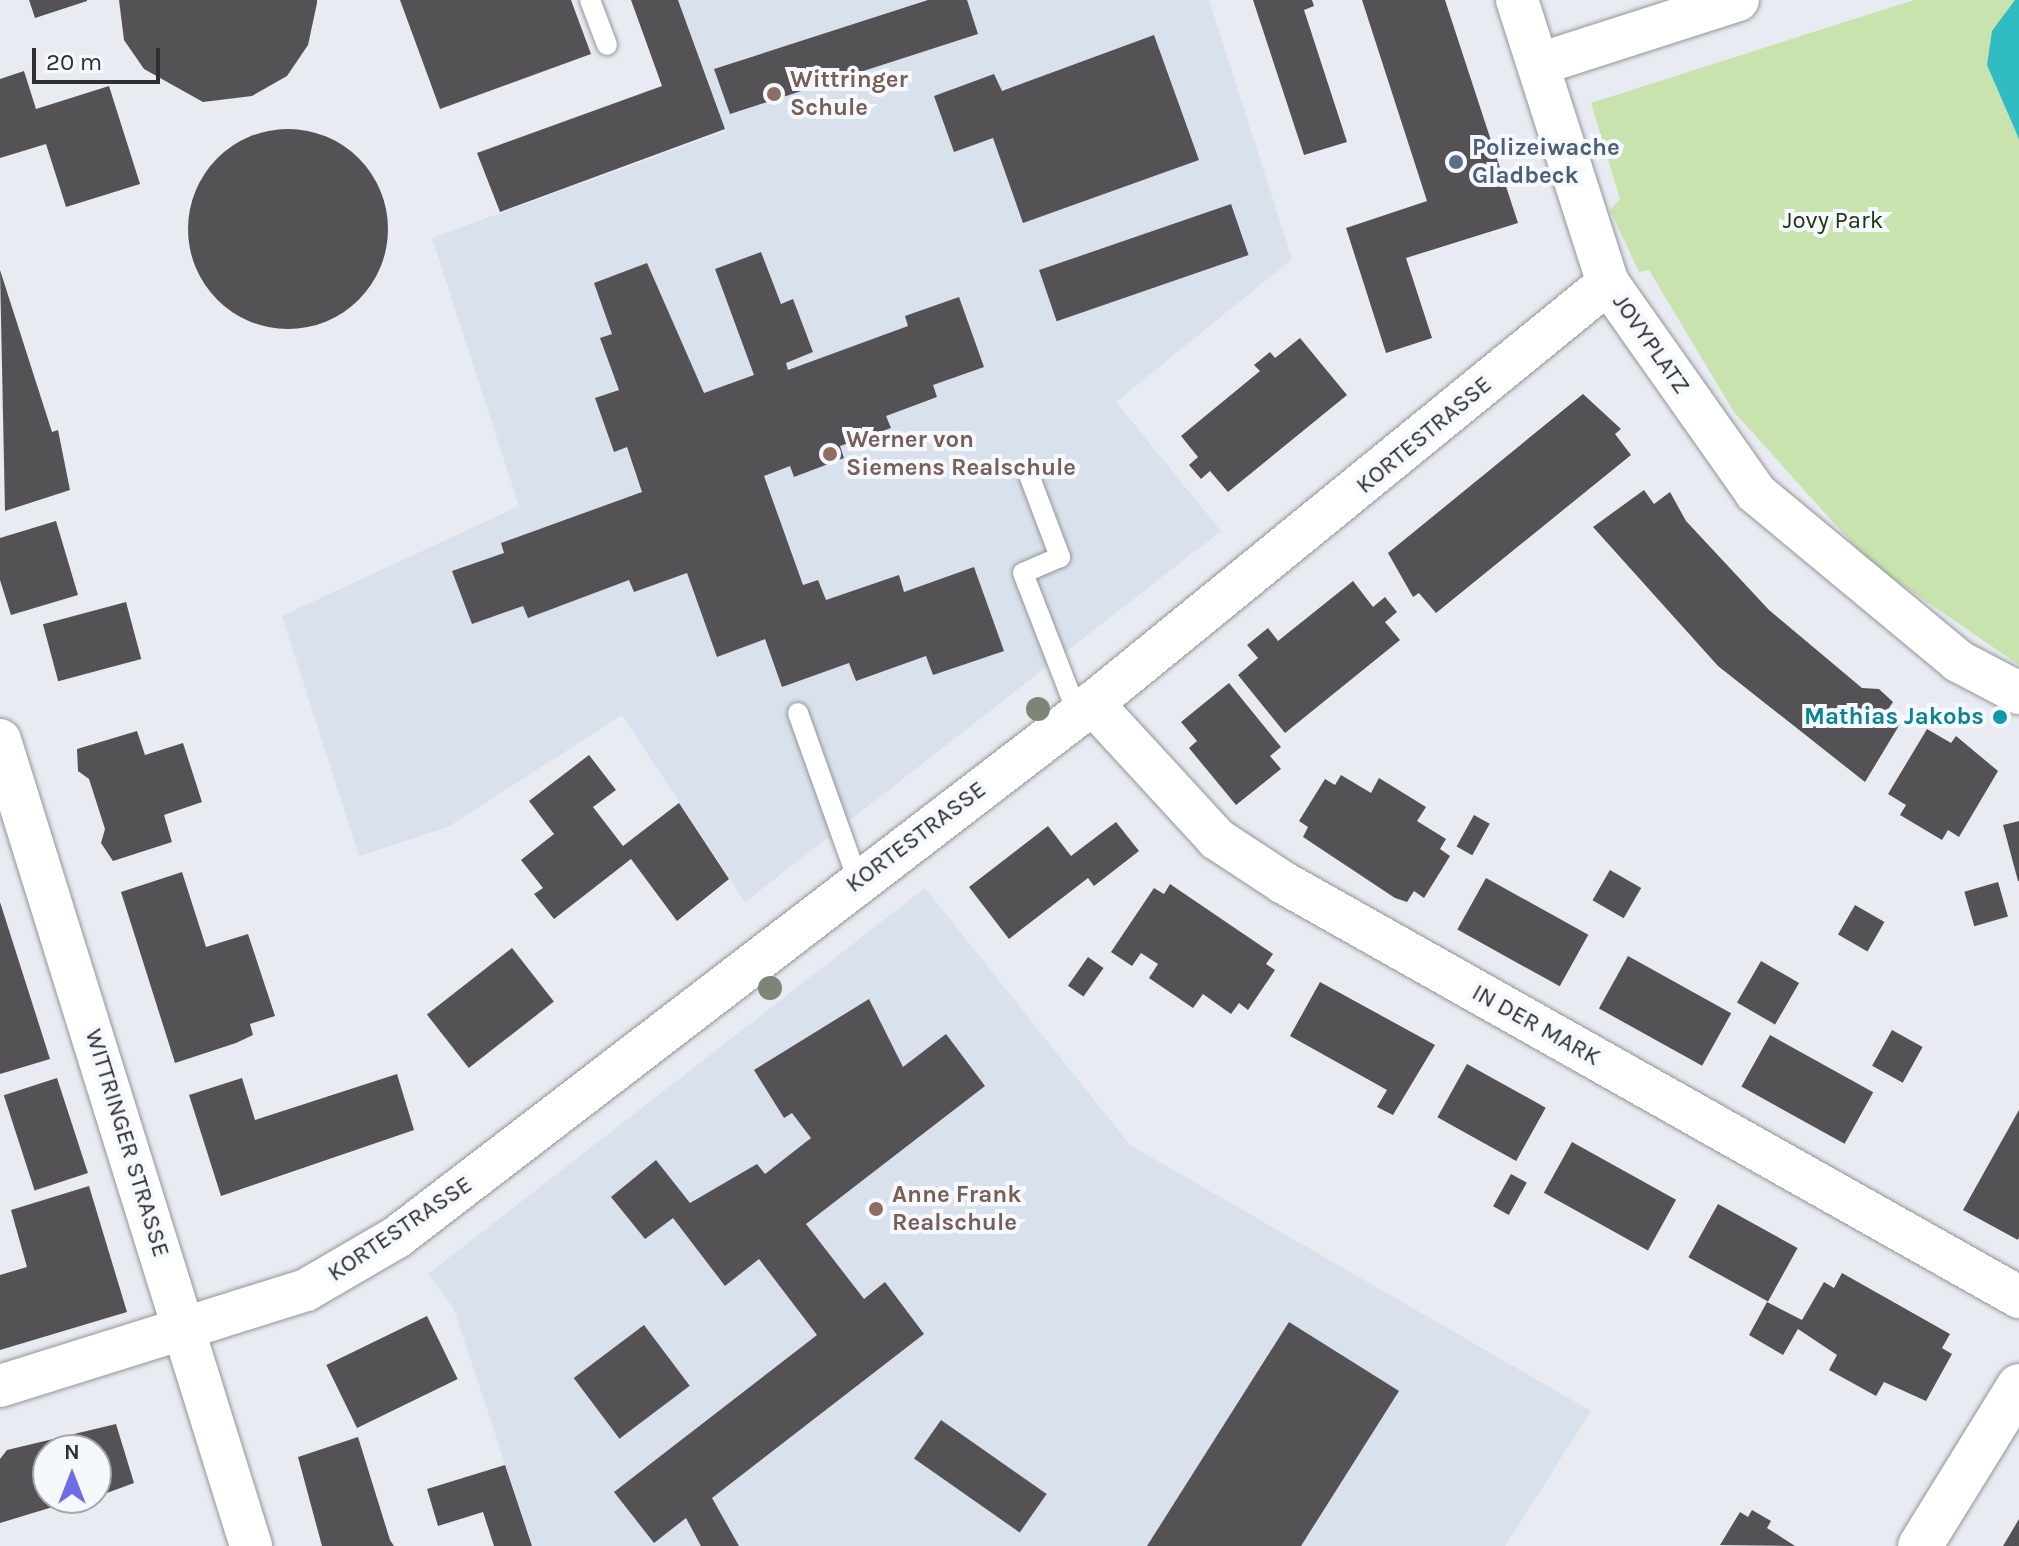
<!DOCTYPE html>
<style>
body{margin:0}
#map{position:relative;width:2019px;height:1546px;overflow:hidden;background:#e8ebf1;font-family:Karla,sans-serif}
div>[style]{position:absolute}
.built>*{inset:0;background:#d9e1ed}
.green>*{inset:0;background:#c8e3ae}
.water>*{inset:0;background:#31bcc3}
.building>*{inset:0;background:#555256;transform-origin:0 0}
.round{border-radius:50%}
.roads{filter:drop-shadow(0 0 2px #92959a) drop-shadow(0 0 2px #92959a)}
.lane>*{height:20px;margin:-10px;padding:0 10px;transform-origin:10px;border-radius:10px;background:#fff}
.street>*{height:42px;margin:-21px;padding:0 21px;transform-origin:21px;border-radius:21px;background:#fff}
.secondary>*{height:44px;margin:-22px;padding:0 22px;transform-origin:22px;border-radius:22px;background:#fff}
.trees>*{width:24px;height:24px;margin:-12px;border-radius:50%;background:#7c8576}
.dots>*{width:22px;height:22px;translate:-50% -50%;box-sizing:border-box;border:4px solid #f5f9fe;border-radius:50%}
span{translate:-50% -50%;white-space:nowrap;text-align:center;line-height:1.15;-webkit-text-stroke:8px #f5f9fe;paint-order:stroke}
.education-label{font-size:24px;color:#785e54;font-weight:700}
.left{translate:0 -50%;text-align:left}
.service-label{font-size:24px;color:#4e5e75;font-weight:700}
.park-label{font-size:24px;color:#243211}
.street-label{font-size:24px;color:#2e2f31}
.culture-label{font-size:24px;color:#0d838f;font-weight:700}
.right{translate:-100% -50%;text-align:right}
.north{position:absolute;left:32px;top:1434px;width:80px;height:80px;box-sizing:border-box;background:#f5f9fe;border:2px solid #a5a8ac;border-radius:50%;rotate:0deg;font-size:22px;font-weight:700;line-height:32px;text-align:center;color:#2e2f31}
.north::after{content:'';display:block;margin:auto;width:28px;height:36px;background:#6f6ce6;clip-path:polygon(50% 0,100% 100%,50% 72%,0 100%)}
.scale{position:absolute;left:32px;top:48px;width:128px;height:36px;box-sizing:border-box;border:4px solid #2e2f31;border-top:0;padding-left:10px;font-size:24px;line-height:28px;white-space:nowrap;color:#2e2f31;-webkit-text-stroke:6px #f5f9fe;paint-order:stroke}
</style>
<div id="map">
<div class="built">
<div style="clip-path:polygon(678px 0,1209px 0,1292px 259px,1116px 402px,1221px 531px,745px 902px,622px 715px,448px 827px,359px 856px,282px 616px,519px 506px,432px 238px,726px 131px)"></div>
<div style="clip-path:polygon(925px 888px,1130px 1145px,1591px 1411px,1505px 1546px,532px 1546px,454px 1309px,428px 1274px)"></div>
</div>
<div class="green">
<div style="clip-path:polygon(1914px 0,2019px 0,2019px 665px,1869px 562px,1734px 412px,1649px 270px,1639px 272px,1610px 210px,1620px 199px,1591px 103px)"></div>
</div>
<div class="water">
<div style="clip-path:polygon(2015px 0,2019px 0,2019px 139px,1987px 65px,1992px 31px)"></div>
</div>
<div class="building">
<div style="clip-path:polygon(29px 0,87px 0,87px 1px,35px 18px)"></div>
<div style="clip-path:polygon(119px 0,317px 0,317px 3px,308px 45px,287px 76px,252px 96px,203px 102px,144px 69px,124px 40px)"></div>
<div style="clip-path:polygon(400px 0,571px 0,591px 54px,440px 109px)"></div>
<div style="clip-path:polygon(631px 0,678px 0,725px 129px,500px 212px,477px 153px,662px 86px)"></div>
<div style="clip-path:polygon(928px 0,967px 0,978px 34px,730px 114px,714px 69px)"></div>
<div style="clip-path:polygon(1253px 0,1312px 0,1314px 6px,1304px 10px,1347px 142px,1304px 155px)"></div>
<div style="clip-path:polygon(1362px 0,1445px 0,1518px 223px,1406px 258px,1432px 338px,1386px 353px,1346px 228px,1427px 201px)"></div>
<div style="clip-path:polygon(1154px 35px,1199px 160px,1023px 223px,993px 138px,954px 152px,934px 96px,994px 74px,1002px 91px)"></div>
<div style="clip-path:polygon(24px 71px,36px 109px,109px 86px,140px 184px,66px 207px,46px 144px,0 158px,0 79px)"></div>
<div class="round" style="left:188px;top:129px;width:200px;height:200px"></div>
<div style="left:1231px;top:204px;width:54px;height:203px;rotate:71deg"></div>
<div style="clip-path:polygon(761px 252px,781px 304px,793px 299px,813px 352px,786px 363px,788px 370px,908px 326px,905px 316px,959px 297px,984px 367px,933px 385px,937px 397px,886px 416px,891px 428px,840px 446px,844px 458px,794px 477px,790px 466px,764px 476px,803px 585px,818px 580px,826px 600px,899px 575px,904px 592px,974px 567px,1004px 651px,933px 675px,926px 656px,856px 681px,849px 663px,782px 687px,765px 639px,717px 657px,687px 573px,634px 592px,629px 580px,528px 618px,523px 606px,472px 624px,452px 571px,504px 553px,501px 543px,642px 492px,627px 447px,614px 452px,595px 398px,619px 390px,600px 338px,612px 334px,594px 283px,647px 263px,704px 393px,754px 375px,715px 269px)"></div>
<div style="clip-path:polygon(0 270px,52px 432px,58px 430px,70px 490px,5px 511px)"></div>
<div style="clip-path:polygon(1300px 338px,1347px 395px,1228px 492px,1210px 471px,1201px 479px,1189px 465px,1198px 457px,1181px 436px,1260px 371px,1254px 365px,1270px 352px,1275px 358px)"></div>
<div style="clip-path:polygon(1583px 394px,1621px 429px,1615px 434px,1631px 455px,1436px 613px,1419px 593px,1413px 597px,1388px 553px)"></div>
<div style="clip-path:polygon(1644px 490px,1654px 504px,1670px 492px,1686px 521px,1769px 610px,1862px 688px,1879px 689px,1893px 702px,1885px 714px,1900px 724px,1865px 782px,1718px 666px,1593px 527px)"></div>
<div style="clip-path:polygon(56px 521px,78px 595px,11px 615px,0 580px,0 538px)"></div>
<div style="clip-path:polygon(1353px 581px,1373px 607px,1385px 597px,1397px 612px,1385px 622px,1400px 640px,1285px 733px,1238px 675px,1258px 658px,1247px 645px,1268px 628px,1278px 641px)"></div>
<div style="left:126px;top:602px;width:59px;height:86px;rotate:75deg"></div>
<div style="clip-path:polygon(1229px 683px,1281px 747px,1270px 756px,1281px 769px,1236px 805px,1189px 748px,1197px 741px,1181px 722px)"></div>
<div style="clip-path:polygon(1927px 729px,1951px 743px,1956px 736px,1998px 771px,1959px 837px,1948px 830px,1942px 840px,1900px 815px,1906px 805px,1888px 794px)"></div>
<div style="clip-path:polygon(137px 731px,145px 755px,183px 743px,202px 802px,164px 815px,172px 842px,113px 861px,101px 843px,105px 829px,89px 779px,78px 771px,77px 749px)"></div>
<div style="clip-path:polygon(589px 755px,616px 790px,593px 807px,623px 846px,679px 803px,729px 879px,677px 921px,631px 859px,554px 919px,534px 894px,543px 888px,521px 860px,554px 834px,529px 801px)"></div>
<div style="clip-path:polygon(1341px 775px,1371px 793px,1379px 778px,1426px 807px,1417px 821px,1446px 839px,1440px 849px,1450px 856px,1424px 898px,1414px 891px,1407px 902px,1395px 898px,1303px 837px,1308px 827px,1299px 821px,1325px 779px,1335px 785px)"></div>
<div style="left:1474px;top:815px;width:18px;height:36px;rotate:29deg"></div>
<div style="clip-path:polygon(2019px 821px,2019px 881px,2018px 881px,2003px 825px)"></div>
<div style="clip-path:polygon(1116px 822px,1139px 851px,1094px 886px,1088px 878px,1009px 939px,969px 887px,1048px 826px,1071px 856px)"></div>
<div style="left:1610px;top:870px;width:36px;height:35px;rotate:30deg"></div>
<div style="clip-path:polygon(182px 872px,206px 947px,248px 934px,275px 1016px,250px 1024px,253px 1035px,236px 1043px,175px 1063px,121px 892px)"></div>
<div style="left:1486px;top:878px;width:117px;height:59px;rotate:29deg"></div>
<div style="left:1998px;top:882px;width:36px;height:35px;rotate:74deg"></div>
<div style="clip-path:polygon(1170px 884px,1273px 954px,1266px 964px,1275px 970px,1248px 1010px,1239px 1003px,1231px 1014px,1203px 994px,1193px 1008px,1149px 978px,1158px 964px,1141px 953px,1132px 966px,1111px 952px,1154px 888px,1164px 894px)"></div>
<div style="clip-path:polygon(0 902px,50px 1059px,0 1074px)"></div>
<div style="left:1855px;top:905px;width:34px;height:34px;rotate:30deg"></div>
<div style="left:512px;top:948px;width:68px;height:108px;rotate:52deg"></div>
<div style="left:1628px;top:956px;width:118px;height:60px;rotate:29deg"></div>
<div style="left:1088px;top:957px;width:19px;height:35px;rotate:35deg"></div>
<div style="left:1761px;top:961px;width:44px;height:48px;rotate:30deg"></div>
<div style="clip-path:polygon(1320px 982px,1435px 1045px,1393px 1115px,1377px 1107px,1387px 1090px,1290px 1036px)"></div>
<div style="clip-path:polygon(869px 999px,903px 1067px,946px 1034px,985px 1086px,806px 1224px,864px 1299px,885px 1282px,924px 1334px,712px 1498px,739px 1546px,701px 1546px,686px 1518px,654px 1543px,614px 1492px,817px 1335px,759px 1259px,725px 1286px,673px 1218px,645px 1239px,611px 1197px,656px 1160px,690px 1203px,757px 1164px,765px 1174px,811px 1138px,792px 1113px,784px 1118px,754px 1070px)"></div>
<div style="left:1892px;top:1030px;width:35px;height:41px;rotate:29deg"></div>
<div style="left:1770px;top:1035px;width:118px;height:59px;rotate:29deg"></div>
<div style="left:1467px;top:1064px;width:90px;height:61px;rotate:29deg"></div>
<div style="clip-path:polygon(397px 1074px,414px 1130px,221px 1196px,189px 1095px,242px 1078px,255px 1120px)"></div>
<div style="left:57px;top:1078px;width:100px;height:56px;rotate:72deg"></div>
<div style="clip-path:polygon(2019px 1110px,2019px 1237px,2018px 1240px,1963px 1210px)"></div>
<div style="left:1572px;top:1142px;width:119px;height:58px;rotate:29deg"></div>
<div style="left:1511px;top:1174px;width:18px;height:37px;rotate:29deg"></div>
<div style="clip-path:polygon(89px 1186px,127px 1312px,0 1350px,0 1275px,27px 1267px,11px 1210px)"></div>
<div style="left:1718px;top:1204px;width:91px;height:61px;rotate:29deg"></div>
<div style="clip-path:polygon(1842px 1273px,1950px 1334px,1942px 1348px,1952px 1354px,1926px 1401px,1884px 1382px,1876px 1396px,1829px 1370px,1837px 1355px,1798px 1329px,1783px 1355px,1749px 1335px,1767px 1302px,1802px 1320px,1824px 1282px,1834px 1288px)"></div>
<div style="left:427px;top:1316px;width:70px;height:112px;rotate:64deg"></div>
<div style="clip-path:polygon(1289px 1322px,1399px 1391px,1301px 1546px,1147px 1546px)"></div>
<div style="left:644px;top:1325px;width:76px;height:88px;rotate:53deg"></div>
<div style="left:941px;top:1420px;width:129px;height:47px;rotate:35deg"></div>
<div style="clip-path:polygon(116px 1424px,134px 1483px,96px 1497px,96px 1450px,48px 1450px,48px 1498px,79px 1499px,0 1523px,0 1459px,7px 1450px)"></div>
<div style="clip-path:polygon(358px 1437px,390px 1540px,394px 1546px,322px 1546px,298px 1457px)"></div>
<div style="clip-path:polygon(505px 1465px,532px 1546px,494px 1546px,483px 1512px,438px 1526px,427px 1489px)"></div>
<div style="clip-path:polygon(1752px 1510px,1771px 1521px,1767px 1528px,1795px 1546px,1720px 1545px,1740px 1512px,1748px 1517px)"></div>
<div style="clip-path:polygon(2019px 1519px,2019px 1546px,2003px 1546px)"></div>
</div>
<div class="roads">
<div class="lane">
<div style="left:590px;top:0;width:48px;rotate:69.3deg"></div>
<div style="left:1029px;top:475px;width:88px;rotate:69.3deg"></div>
<div style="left:1060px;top:557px;width:40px;rotate:156.6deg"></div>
<div style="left:1023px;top:573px;width:152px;rotate:68.8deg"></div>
<div style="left:798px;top:713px;width:178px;rotate:70.3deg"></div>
</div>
<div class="street">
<div style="left:1517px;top:0;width:297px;rotate:72.2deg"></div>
<div style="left:1608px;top:283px;width:257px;rotate:54.8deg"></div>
<div style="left:1756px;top:493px;width:263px;rotate:39.7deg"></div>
<div style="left:1958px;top:661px;width:69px;rotate:27.7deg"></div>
<div style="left:1539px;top:64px;width:209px;rotate:-17.8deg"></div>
<div style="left:1092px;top:703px;width:185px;rotate:47.4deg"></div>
<div style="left:1217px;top:839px;width:80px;rotate:33.3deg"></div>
<div style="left:1284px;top:883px;width:844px;rotate:29.39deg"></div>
<div style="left:0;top:740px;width:844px;rotate:72.7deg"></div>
<div style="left:0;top:1386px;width:321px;rotate:-17.4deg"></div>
<div style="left:306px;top:1290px;width:105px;rotate:-30.2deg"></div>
<div style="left:397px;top:1237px;width:858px;rotate:-37.47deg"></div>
<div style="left:1078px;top:715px;width:684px;rotate:-39.18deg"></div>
</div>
<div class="secondary">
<div style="left:1920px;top:1546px;width:188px;rotate:-58.3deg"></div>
</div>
</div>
<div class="trees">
<div style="left:1038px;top:709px"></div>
<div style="left:770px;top:988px"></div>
</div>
<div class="dots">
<div style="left:774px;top:94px;background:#8d6e63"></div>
<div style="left:1456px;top:162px;background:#5c6f8a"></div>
<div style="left:830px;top:454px;background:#8d6e63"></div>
<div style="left:2000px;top:717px;background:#0f9aa8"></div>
<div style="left:876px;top:1209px;background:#8d6e63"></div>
</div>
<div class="education-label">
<span class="left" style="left:790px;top:94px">Wittringer<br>Schule</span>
<span class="left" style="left:846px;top:454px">Werner von<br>Siemens Realschule</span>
<span class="left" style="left:892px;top:1209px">Anne Frank<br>Realschule</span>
</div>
<div class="service-label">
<span class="left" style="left:1472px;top:162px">Polizeiwache<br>Gladbeck</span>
</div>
<div class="park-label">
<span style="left:1833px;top:221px">Jovy Park</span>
</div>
<div class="street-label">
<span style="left:1651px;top:344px;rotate:55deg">JOVYPLATZ</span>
<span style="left:1424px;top:435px;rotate:-40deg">KORTESTRASSE</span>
<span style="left:916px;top:837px;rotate:-37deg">KORTESTRASSE</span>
<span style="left:1536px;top:1025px;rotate:29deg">IN DER MARK</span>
<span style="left:127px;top:1143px;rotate:73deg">WITTRINGER STRASSE</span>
<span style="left:400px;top:1229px;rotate:-34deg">KORTESTRASSE</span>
</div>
<div class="culture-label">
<span class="right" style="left:1984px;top:717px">Mathias Jakobs</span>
</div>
<div class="north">N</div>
<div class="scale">20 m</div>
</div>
